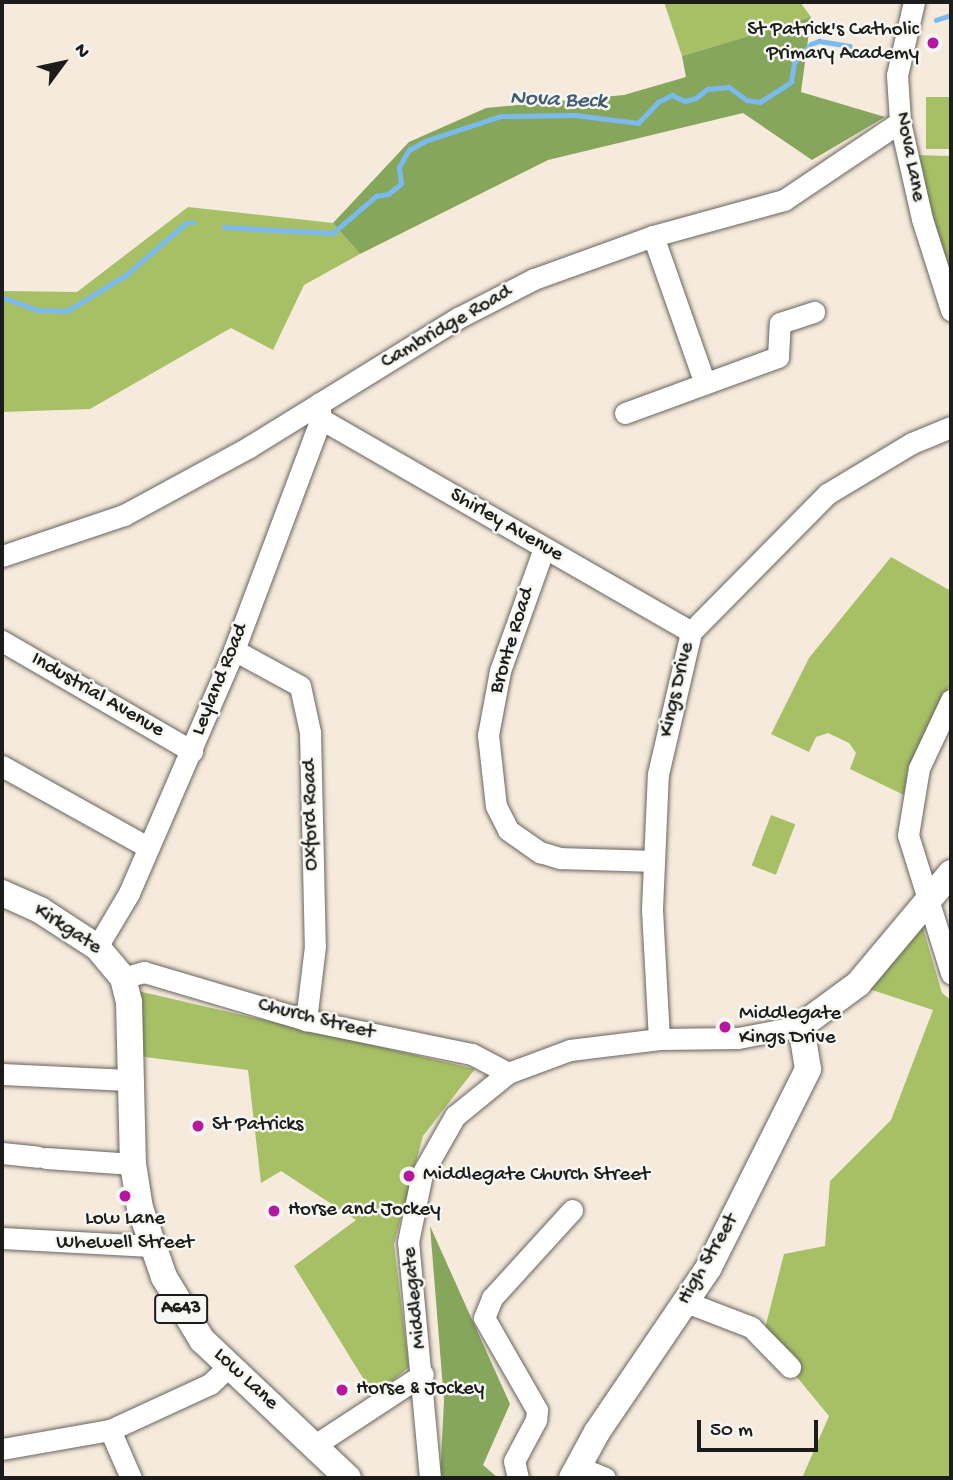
<!DOCTYPE html>
<style>
body{margin:0}
#map{position:relative;width:953px;height:1480px;overflow:hidden;background:#f5eadb;font-family:"Gochi Hand",sans-serif}
div>[style]{position:absolute}
.green>*{inset:0;background:#a7c066;transform-origin:0 0}
.forest>*{inset:0;background:#85a65b}
.stream>*{height:4.5px;margin:-2.25px;padding:0 2.25px;transform-origin:2.25px;border-radius:2.25px;background:#7abaee}
.roads{filter:drop-shadow(0 0 2px #68645f) drop-shadow(0 0 2px #68645f)}
.minor>*{height:21px;margin:-10.5px;padding:0 10.5px;transform-origin:10.5px;border-radius:10.5px;background:#fff}
.major>*{height:26px;margin:-13px;padding:0 13px;transform-origin:13px;border-radius:13px;background:#fff}
.dots>*{width:19px;height:19px;translate:-50% -50%;box-sizing:border-box;border:4px solid #f6f6f2;border-radius:50%}
span{translate:-50% -50%;white-space:nowrap;text-align:center;line-height:1.15;-webkit-text-stroke:5px #f6f6f2;paint-order:stroke}
.shield-label span{padding:2px 5px;background:#f6f6f2;border:2px solid;border-radius:5px;-webkit-text-stroke-width:0}
.shield-label{font-size:19px;color:#1c1c1c;font-weight:700}
.poi-label{font-size:21px;color:#1c1c1c}
.right{translate:-100% -50%;text-align:right}
.left{translate:0 -50%;text-align:left}
.street-label{font-size:21px;color:#1c1c1c}
.water-label{font-size:23px;color:#425b70;font-style:italic}
.frame{position:absolute;inset:0;border:4px solid #1c1c1c;pointer-events:none}
.north{position:absolute;left:28px;top:28px;width:70px;height:70px;-webkit-text-stroke:5px #f6f6f2;paint-order:stroke;rotate:57deg;font-size:19px;font-weight:700;line-height:28px;text-align:center;color:#1c1c1c}
.north::after{content:'';display:block;margin:auto;width:24px;height:32px;background:#1c1c1c;clip-path:polygon(50% 0,100% 100%,50% 72%,0 100%)}
.scale{position:absolute;left:697px;top:1420px;width:121px;height:32px;box-sizing:border-box;border:4px solid #1c1c1c;border-top:0;padding-left:9px;font-size:21px;line-height:24px;white-space:nowrap;color:#1c1c1c;-webkit-text-stroke:5px #f6f6f2;paint-order:stroke}
</style>
<div id="map">
<div class="green">
<div style="clip-path:polygon(664px 2px,800px 2px,811px 17px,682px 56px)"></div>
<div style="left:926px;top:97px;width:25px;height:52px"></div>
<div style="clip-path:polygon(916px 155px,951px 156px,951px 282px,937px 242px)"></div>
<div style="clip-path:polygon(188px 207px,333px 223px,360px 254px,304px 285px,273px 350px,231px 328px,90px 409px,2px 412px,2px 291px,77px 292px)"></div>
<div style="clip-path:polygon(891px 557px,951px 591px,951px 683px,908px 768px,904px 795px,850px 769px,856px 753px,849px 743px,828px 733px,816px 737px,809px 752px,771px 734px,809px 658px)"></div>
<div style="left:771px;top:815px;width:26px;height:54px;rotate:21deg"></div>
<div style="clip-path:polygon(920px 918px,942px 993px,951px 1000px,951px 1478px,802px 1478px,829px 1416px,763px 1336px,784px 1254px,825px 1246px,830px 1181px,891px 1120px,933px 1010px,869px 989px)"></div>
<div style="clip-path:polygon(138px 991px,475px 1069px,423px 1136px,394px 1244px,409px 1367px,374px 1396px,294px 1266px,356px 1220px,281px 1171px,261px 1183px,248px 1070px,137px 1056px)"></div>
</div>
<div class="forest">
<div style="clip-path:polygon(811px 17px,801px 92px,885px 117px,812px 160px,743px 113px,548px 160px,360px 254px,333px 223px,409px 142px,486px 108px,624px 95px,686px 77px,682px 56px)"></div>
<div style="clip-path:polygon(430px 1226px,510px 1404px,483px 1465px,498px 1478px,440px 1478px,444px 1401px)"></div>
</div>
<div class="stream">
<div style="left:936px;top:20px;width:16px;rotate:-18deg"></div>
<div style="left:224px;top:227px;width:109px;rotate:3.2deg"></div>
<div style="left:333px;top:233px;width:57px;rotate:-40.7deg"></div>
<div style="left:376px;top:196px;width:12px;rotate:-9deg"></div>
<div style="left:388px;top:194px;width:16px;rotate:-38deg"></div>
<div style="left:401px;top:184px;width:17px;rotate:-97deg"></div>
<div style="left:399px;top:167px;width:20px;rotate:-60deg"></div>
<div style="left:409px;top:150px;width:18px;rotate:-29deg"></div>
<div style="left:425px;top:141px;width:80px;rotate:-18.2deg"></div>
<div style="left:501px;top:116px;width:74px;rotate:-0.8deg"></div>
<div style="left:575px;top:115px;width:64px;rotate:7.2deg"></div>
<div style="left:638px;top:123px;width:29px;rotate:-46deg"></div>
<div style="left:658px;top:102px;width:16px;rotate:-27deg"></div>
<div style="left:672px;top:95px;width:14px;rotate:25deg"></div>
<div style="left:685px;top:101px;width:11px;rotate:-15deg"></div>
<div style="left:696px;top:98px;width:14px;rotate:-39deg"></div>
<div style="left:707px;top:89px;width:22px;rotate:-5deg"></div>
<div style="left:729px;top:87px;width:22px;rotate:36deg"></div>
<div style="left:747px;top:100px;width:13px;rotate:9deg"></div>
<div style="left:760px;top:102px;width:37px;rotate:-33deg"></div>
<div style="left:791px;top:82px;width:19px;rotate:-81deg"></div>
<div style="left:794px;top:63px;width:25px;rotate:-48deg"></div>
<div style="left:811px;top:44px;width:9px;rotate:-21deg"></div>
<div style="left:819px;top:41px;width:31px;rotate:9deg"></div>
<div style="left:2px;top:297px;width:37px;rotate:20deg"></div>
<div style="left:37px;top:310px;width:30px;rotate:2deg"></div>
<div style="left:67px;top:311px;width:69px;rotate:-31.4deg"></div>
<div style="left:126px;top:275px;width:79px;rotate:-40.9deg"></div>
<div style="left:186px;top:223px;width:9px"></div>
</div>
<div class="roads">
<div class="minor">
<div style="left:914px;top:2px;width:75px;rotate:103.1deg"></div>
<div style="left:897px;top:75px;width:47px;rotate:86.3deg"></div>
<div style="left:900px;top:122px;width:99px;rotate:77.2deg"></div>
<div style="left:922px;top:219px;width:96px;rotate:72.3deg"></div>
<div style="left:653px;top:236px;width:154px;rotate:70.6deg"></div>
<div style="left:625px;top:413px;width:163px;rotate:-20.1deg"></div>
<div style="left:778px;top:357px;width:34px;rotate:-87deg"></div>
<div style="left:780px;top:323px;width:36px;rotate:-18deg"></div>
<div style="left:321px;top:419px;width:427px;rotate:29.9deg"></div>
<div style="left:544px;top:548px;width:131px;rotate:109.7deg"></div>
<div style="left:500px;top:671px;width:65px;rotate:100.6deg"></div>
<div style="left:488px;top:735px;width:71px;rotate:83.6deg"></div>
<div style="left:496px;top:806px;width:27px;rotate:63deg"></div>
<div style="left:508px;top:830px;width:39px;rotate:35deg"></div>
<div style="left:540px;top:852px;width:21px;rotate:17deg"></div>
<div style="left:560px;top:858px;width:94px;rotate:1.8deg"></div>
<div style="left:2px;top:556px;width:129px;rotate:-18.6deg"></div>
<div style="left:124px;top:515px;width:142px;rotate:-28.5deg"></div>
<div style="left:249px;top:447px;width:246px;rotate:-31.7deg"></div>
<div style="left:458px;top:318px;width:85px;rotate:-27.2deg"></div>
<div style="left:534px;top:279px;width:127px;rotate:-19.9deg"></div>
<div style="left:653px;top:236px;width:136px;rotate:-15.4deg"></div>
<div style="left:784px;top:200px;width:140px;rotate:-33.9deg"></div>
<div style="left:2px;top:641px;width:220px;rotate:30.1deg"></div>
<div style="left:234px;top:650px;width:75px;rotate:28.6deg"></div>
<div style="left:300px;top:686px;width:47px;rotate:77.7deg"></div>
<div style="left:310px;top:732px;width:214px;rotate:88.7deg"></div>
<div style="left:315px;top:946px;width:75px;rotate:96.9deg"></div>
<div style="left:951px;top:700px;width:75px;rotate:115.2deg"></div>
<div style="left:919px;top:768px;width:68px;rotate:99.3deg"></div>
<div style="left:908px;top:835px;width:145px;rotate:72.7deg"></div>
<div style="left:2px;top:766px;width:165px;rotate:29.1deg"></div>
<div style="left:97px;top:947px;width:63px;rotate:-59.3deg"></div>
<div style="left:129px;top:893px;width:265px;rotate:-66.6deg"></div>
<div style="left:234px;top:650px;width:247px;rotate:-69.4deg"></div>
<div style="left:321px;top:419px;width:16px;rotate:-97deg"></div>
<div style="left:123px;top:978px;width:22px;rotate:-16deg"></div>
<div style="left:144px;top:972px;width:169px;rotate:16.5deg"></div>
<div style="left:306px;top:1020px;width:169px;rotate:11.6deg"></div>
<div style="left:472px;top:1054px;width:41px;rotate:27.8deg"></div>
<div style="left:659px;top:1039px;width:130px;rotate:-93.1deg"></div>
<div style="left:652px;top:909px;width:135px;rotate:-87.5deg"></div>
<div style="left:658px;top:774px;width:146px;rotate:-76.9deg"></div>
<div style="left:691px;top:632px;width:194px;rotate:-45.4deg"></div>
<div style="left:827px;top:494px;width:99px;rotate:-31deg"></div>
<div style="left:912px;top:443px;width:42px;rotate:-22.3deg"></div>
<div style="left:2px;top:1074px;width:126px;rotate:2.7deg"></div>
<div style="left:2px;top:1153px;width:36px;rotate:6deg"></div>
<div style="left:46px;top:1158px;width:87px;rotate:3.9deg"></div>
<div style="left:2px;top:1238px;width:149px;rotate:3.1deg"></div>
<div style="left:686px;top:1302px;width:70px;rotate:21deg"></div>
<div style="left:751px;top:1327px;width:56px;rotate:45.7deg"></div>
<div style="left:110px;top:1430px;width:52px;rotate:66.4deg"></div>
<div style="left:315px;top:1445px;width:129px;rotate:-33.3deg"></div>
<div style="left:2px;top:1449px;width:110px;rotate:-10deg"></div>
<div style="left:110px;top:1430px;width:110px;rotate:-24.7deg"></div>
<div style="left:210px;top:1384px;width:26px;rotate:-43deg"></div>
<div style="left:576px;top:1466px;width:31px;rotate:22deg"></div>
<div style="left:430px;top:1478px;width:237px;rotate:-95.3deg"></div>
<div style="left:408px;top:1242px;width:69px;rotate:-78.4deg"></div>
<div style="left:422px;top:1174px;width:67px;rotate:-60.4deg"></div>
<div style="left:455px;top:1116px;width:68px;rotate:-39.1deg"></div>
<div style="left:508px;top:1073px;width:66px;rotate:-20.4deg"></div>
<div style="left:570px;top:1050px;width:90px;rotate:-7deg"></div>
<div style="left:659px;top:1039px;width:79px;rotate:-0.7deg"></div>
<div style="left:738px;top:1038px;width:64px;rotate:-10.8deg"></div>
<div style="left:518px;top:1478px;width:17px;rotate:-103deg"></div>
<div style="left:514px;top:1461px;width:47px;rotate:-61.8deg"></div>
<div style="left:536px;top:1420px;width:10px;rotate:-84deg"></div>
<div style="left:537px;top:1410px;width:106px;rotate:-119.9deg"></div>
<div style="left:484px;top:1318px;width:22px;rotate:-68deg"></div>
<div style="left:492px;top:1298px;width:119px;rotate:-47.7deg"></div>
</div>
<div class="major">
<div style="left:2px;top:893px;width:42px;rotate:24.1deg"></div>
<div style="left:40px;top:910px;width:68px;rotate:33deg"></div>
<div style="left:97px;top:947px;width:40px;rotate:50deg"></div>
<div style="left:123px;top:978px;width:25px;rotate:76deg"></div>
<div style="left:129px;top:1002px;width:162px;rotate:88.6deg"></div>
<div style="left:133px;top:1164px;width:45px;rotate:81deg"></div>
<div style="left:140px;top:1208px;width:73px;rotate:70.8deg"></div>
<div style="left:164px;top:1277px;width:74px;rotate:58.9deg"></div>
<div style="left:202px;top:1340px;width:201px;rotate:43.4deg"></div>
<div style="left:572px;top:1478px;width:52px;rotate:-61.5deg"></div>
<div style="left:597px;top:1432px;width:199px;rotate:-55.8deg"></div>
<div style="left:709px;top:1267px;width:221px;rotate:-63.4deg"></div>
<div style="left:808px;top:1069px;width:44px;rotate:-99.2deg"></div>
<div style="left:801px;top:1026px;width:71px;rotate:-36.4deg"></div>
<div style="left:858px;top:984px;width:145px;rotate:-50deg"></div>
</div>
</div>
<div class="dots">
<div style="left:933px;top:43px;background:#b5179e"></div>
<div style="left:725px;top:1027px;background:#b5179e"></div>
<div style="left:198px;top:1126px;background:#b5179e"></div>
<div style="left:409px;top:1176px;background:#b5179e"></div>
<div style="left:125px;top:1196px;background:#b5179e"></div>
<div style="left:274px;top:1211px;background:#b5179e"></div>
<div style="left:342px;top:1390px;background:#b5179e"></div>
</div>
<div class="shield-label">
<span style="left:181px;top:1309px">A643</span>
</div>
<div class="poi-label">
<span class="right" style="left:919px;top:43px">St Patrick's Catholic<br>Primary Academy</span>
<span class="left" style="left:739px;top:1027px">Middlegate<br>Kings Drive</span>
<span class="left" style="left:212px;top:1126px">St Patricks</span>
<span class="left" style="left:423px;top:1176px">Middlegate Church Street</span>
<span class="left" style="left:288px;top:1211px">Horse and Jockey</span>
<span style="left:125px;top:1232px">Low Lane<br>Whewell Street</span>
<span class="left" style="left:356px;top:1390px">Horse &amp; Jockey</span>
</div>
<div class="street-label">
<span style="left:909px;top:157px;rotate:79deg">Nova Lane</span>
<span style="left:447px;top:328px;rotate:-30deg">Cambridge Road</span>
<span style="left:506px;top:526px;rotate:30deg">Shirley Avenue</span>
<span style="left:513px;top:641px;rotate:-73deg">Bronte Road</span>
<span style="left:221px;top:680px;rotate:-68deg">Leyland Road</span>
<span style="left:678px;top:690px;rotate:-77deg">Kings Drive</span>
<span style="left:97px;top:696px;rotate:30deg">Industrial Avenue</span>
<span style="left:312px;top:815px;rotate:-91deg">Oxford Road</span>
<span style="left:67px;top:930px;rotate:33deg">Kirkgate</span>
<span style="left:316px;top:1020px;rotate:14deg">Church Street</span>
<span style="left:709px;top:1260px;rotate:-60deg">High Street</span>
<span style="left:416px;top:1298px;rotate:-96deg">Middlegate</span>
<span style="left:245px;top:1380px;rotate:43deg">Low Lane</span>
</div>
<div class="water-label">
<span style="left:558px;top:101px;rotate:2deg">Nova Beck</span>
</div>
<div class="frame"></div>
<div class="north">N</div>
<div class="scale">50 m</div>
</div>
